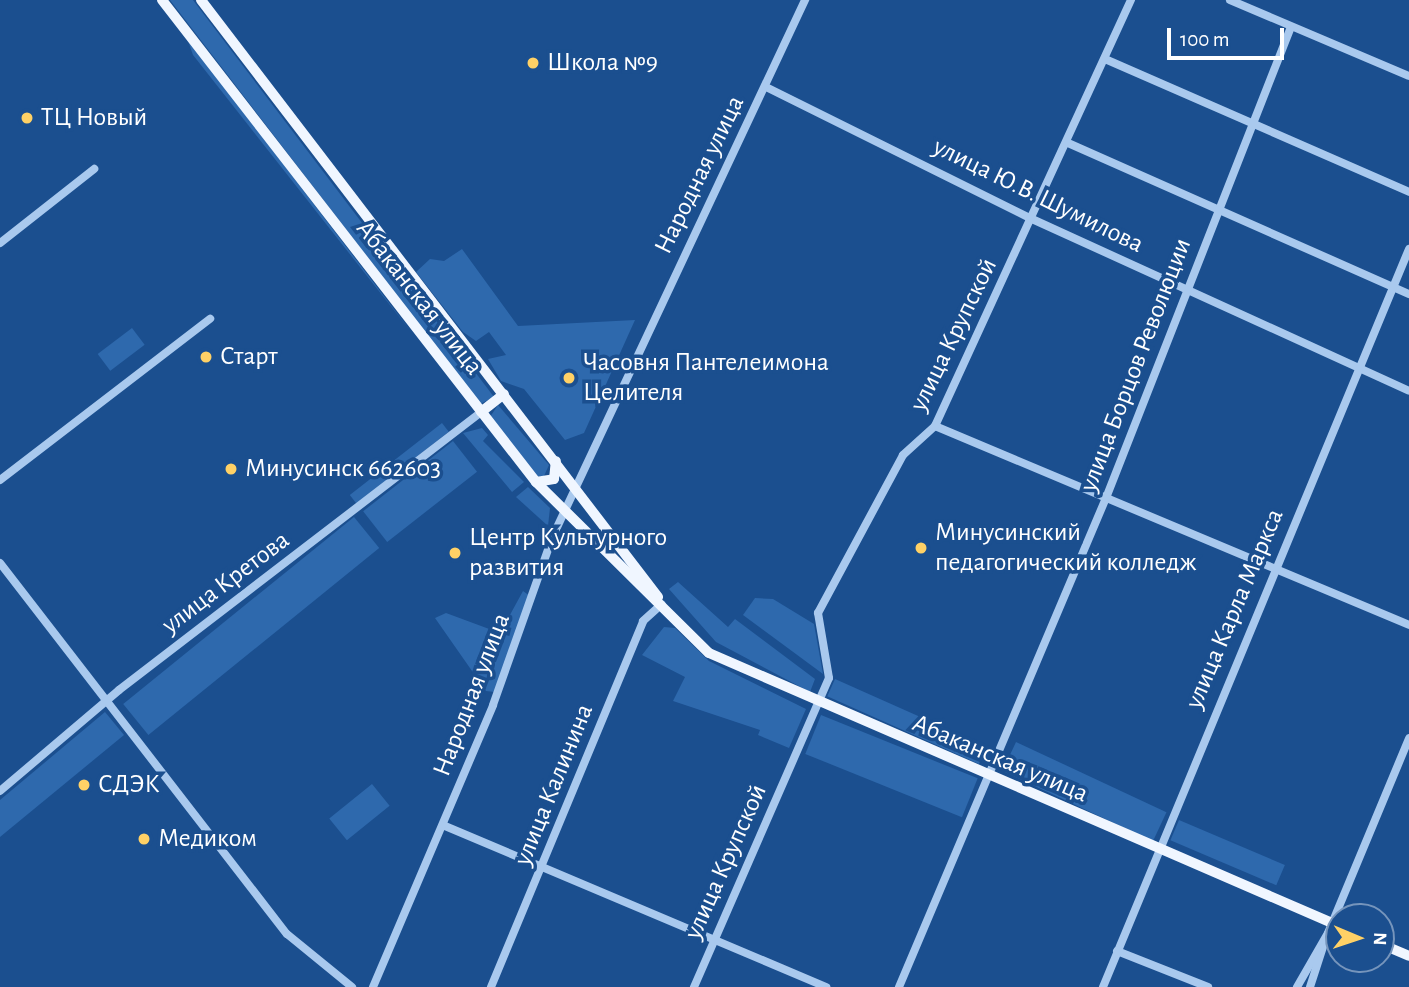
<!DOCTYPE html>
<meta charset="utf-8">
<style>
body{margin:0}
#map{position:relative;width:1409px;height:987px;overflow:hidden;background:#1b4f8f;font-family:"Alegreya Sans",sans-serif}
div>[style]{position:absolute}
.green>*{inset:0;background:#2e69ad;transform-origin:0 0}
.minor>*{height:8px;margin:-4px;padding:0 4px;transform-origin:4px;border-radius:4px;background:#a9c9ee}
.major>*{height:10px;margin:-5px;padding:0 5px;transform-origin:5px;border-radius:5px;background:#f0f6ff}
.dots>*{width:19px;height:19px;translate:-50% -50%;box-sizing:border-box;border:4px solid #1b4f8f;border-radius:50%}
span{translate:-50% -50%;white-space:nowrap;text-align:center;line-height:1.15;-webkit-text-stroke:7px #1b4f8f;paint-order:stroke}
.poi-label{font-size:26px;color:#fff}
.left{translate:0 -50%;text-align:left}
.street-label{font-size:26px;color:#fff}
.north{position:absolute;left:1325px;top:903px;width:70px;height:70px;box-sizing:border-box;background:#1b4f8f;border:2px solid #7695bc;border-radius:50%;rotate:92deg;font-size:19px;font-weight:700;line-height:28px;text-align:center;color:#fff}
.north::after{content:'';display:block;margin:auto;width:24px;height:32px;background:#ffd166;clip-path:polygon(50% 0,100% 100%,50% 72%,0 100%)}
.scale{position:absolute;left:1167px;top:28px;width:117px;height:32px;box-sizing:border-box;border:4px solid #fff;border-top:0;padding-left:9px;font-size:21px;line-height:24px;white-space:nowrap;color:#fff;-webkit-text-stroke:5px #1b4f8f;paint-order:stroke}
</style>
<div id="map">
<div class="green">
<div style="clip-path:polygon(170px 0,193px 0,494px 397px,480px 404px)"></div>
<div style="clip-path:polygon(187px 38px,412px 333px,193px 55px)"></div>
<div style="clip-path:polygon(462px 249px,518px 326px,635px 320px,584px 433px,565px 440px,524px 389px,501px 381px,488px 359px,506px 355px,489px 332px,476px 341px,463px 332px,416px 272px,430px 259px,444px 261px)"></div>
<div style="left:132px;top:328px;width:21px;height:43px;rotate:53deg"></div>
<div style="clip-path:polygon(498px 405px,549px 465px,544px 476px,537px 476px,490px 417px)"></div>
<div style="left:442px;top:423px;width:11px;height:117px;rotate:52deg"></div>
<div style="clip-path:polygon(482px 428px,488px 435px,483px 441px,524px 482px,512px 492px,463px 433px)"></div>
<div style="left:453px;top:441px;width:39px;height:114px;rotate:52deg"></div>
<div style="clip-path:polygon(528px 487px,550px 508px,548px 526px,516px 497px)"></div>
<div style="left:354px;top:517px;width:40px;height:297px;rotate:51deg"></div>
<div style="clip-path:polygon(678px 582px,728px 627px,735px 619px,815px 679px,810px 692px,716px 642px,669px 589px)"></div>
<div style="clip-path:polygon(523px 591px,530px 596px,495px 692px,486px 691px,435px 618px,446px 613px,500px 633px)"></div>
<div style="clip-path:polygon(755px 598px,773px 599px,814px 624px,823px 674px,743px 615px)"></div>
<div style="clip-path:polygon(664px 627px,675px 628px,709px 661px,806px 709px,789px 748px,758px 735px,760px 730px,673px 701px,685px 677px,642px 655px)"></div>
<div style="left:835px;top:679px;width:166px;height:19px;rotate:24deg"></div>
<div style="clip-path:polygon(105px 712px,124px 735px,0 837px,0 800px)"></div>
<div style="left:821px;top:715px;width:169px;height:42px;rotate:22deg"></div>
<div style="left:1016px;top:742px;width:166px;height:32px;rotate:25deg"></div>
<div style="left:372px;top:784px;width:28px;height:55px;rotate:51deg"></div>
<div style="left:1179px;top:820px;width:115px;height:22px;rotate:23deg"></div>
</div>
<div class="minor">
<div style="left:1230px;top:0;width:194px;rotate:23deg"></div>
<div style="left:1105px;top:59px;width:332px;rotate:23.6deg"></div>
<div style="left:766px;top:87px;width:297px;rotate:26.4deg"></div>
<div style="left:1032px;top:219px;width:414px;rotate:24.5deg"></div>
<div style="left:1068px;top:143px;width:373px;rotate:23.9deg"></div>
<div style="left:0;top:243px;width:120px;rotate:-38.2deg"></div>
<div style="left:935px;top:426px;width:514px;rotate:22.77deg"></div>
<div style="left:0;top:480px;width:265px;rotate:-37.5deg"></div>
<div style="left:0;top:563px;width:469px;rotate:52.3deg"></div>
<div style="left:287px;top:934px;width:84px;rotate:39.2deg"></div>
<div style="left:0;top:791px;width:156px;rotate:-40.3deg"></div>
<div style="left:119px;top:690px;width:456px;rotate:-37.5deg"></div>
<div style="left:445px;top:826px;width:414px;rotate:22.9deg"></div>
<div style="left:1117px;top:951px;width:98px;rotate:21.6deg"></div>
<div style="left:373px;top:987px;width:306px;rotate:-66.9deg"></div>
<div style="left:493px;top:705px;width:177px;rotate:-70.5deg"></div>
<div style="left:552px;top:538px;width:595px;rotate:-64.81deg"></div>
<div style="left:491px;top:987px;width:396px;rotate:-67.4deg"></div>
<div style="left:643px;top:621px;width:25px;rotate:-42deg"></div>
<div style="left:694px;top:987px;width:337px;rotate:-66.4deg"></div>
<div style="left:829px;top:678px;width:66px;rotate:-99.6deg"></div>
<div style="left:818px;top:613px;width:179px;rotate:-61.7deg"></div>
<div style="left:903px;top:455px;width:43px;rotate:-42.2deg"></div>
<div style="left:935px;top:426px;width:469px;rotate:-65.3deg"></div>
<div style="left:899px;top:987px;width:531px;rotate:-67.06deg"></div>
<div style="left:1106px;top:498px;width:506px;rotate:-68.56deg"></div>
<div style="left:1103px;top:987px;width:799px;rotate:-67.48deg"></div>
<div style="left:1297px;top:987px;width:62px;rotate:-60.1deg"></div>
<div style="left:1328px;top:933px;width:211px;rotate:-67.4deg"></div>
<div style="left:1310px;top:987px;width:42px;rotate:-72deg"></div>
</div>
<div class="major">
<div style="left:162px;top:0;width:610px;rotate:52.19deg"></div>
<div style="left:536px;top:482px;width:243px;rotate:44.7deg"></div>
<div style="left:709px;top:653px;width:687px;rotate:23.43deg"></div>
<div style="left:201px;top:0;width:752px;rotate:52.57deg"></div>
<div style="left:481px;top:412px;width:29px;rotate:-38deg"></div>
<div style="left:536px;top:482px;width:18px;rotate:-9deg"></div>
<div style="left:554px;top:479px;width:18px;rotate:-84deg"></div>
<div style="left:1381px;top:944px;width:30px;rotate:23deg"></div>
</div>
<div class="dots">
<div style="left:533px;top:63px;background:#ffd166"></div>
<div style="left:27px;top:118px;background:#ffd166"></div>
<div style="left:206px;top:357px;background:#ffd166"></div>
<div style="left:569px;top:378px;background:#ffd166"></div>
<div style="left:231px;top:469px;background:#ffd166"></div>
<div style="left:921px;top:548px;background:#ffd166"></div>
<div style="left:455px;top:553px;background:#ffd166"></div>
<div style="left:84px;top:785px;background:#ffd166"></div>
<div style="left:144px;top:839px;background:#ffd166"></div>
</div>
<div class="poi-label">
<span class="left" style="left:547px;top:63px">Школа №9</span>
<span class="left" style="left:41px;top:118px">ТЦ Новый</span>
<span class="left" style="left:220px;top:357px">Старт</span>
<span class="left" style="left:583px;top:378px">Часовня Пантелеимона<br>Целителя</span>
<span class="left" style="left:245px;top:469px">Минусинск 662603</span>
<span class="left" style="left:935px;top:548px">Минусинский<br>педагогический колледж</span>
<span class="left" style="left:469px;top:553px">Центр Культурного<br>развития</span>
<span class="left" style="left:98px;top:785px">СДЭК</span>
<span class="left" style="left:158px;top:839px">Медиком</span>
</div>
<div class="street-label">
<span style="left:700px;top:175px;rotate:-64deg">Народная улица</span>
<span style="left:1038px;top:196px;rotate:26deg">улица Ю.В. Шумилова</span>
<span style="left:419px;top:298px;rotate:52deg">Абаканская улица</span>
<span style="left:954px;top:335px;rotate:-64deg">улица Крупской</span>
<span style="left:1136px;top:365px;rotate:-69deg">улица Борцов Революции</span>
<span style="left:226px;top:583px;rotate:-37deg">улица Кретова</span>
<span style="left:1235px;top:609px;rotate:-67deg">улица Карла Маркса</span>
<span style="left:472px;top:695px;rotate:-69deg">Народная улица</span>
<span style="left:1000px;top:759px;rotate:23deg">Абаканская улица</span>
<span style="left:554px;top:785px;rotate:-68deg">улица Калинина</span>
<span style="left:726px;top:862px;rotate:-66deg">улица Крупской</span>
</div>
<div class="north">N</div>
<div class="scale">100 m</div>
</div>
